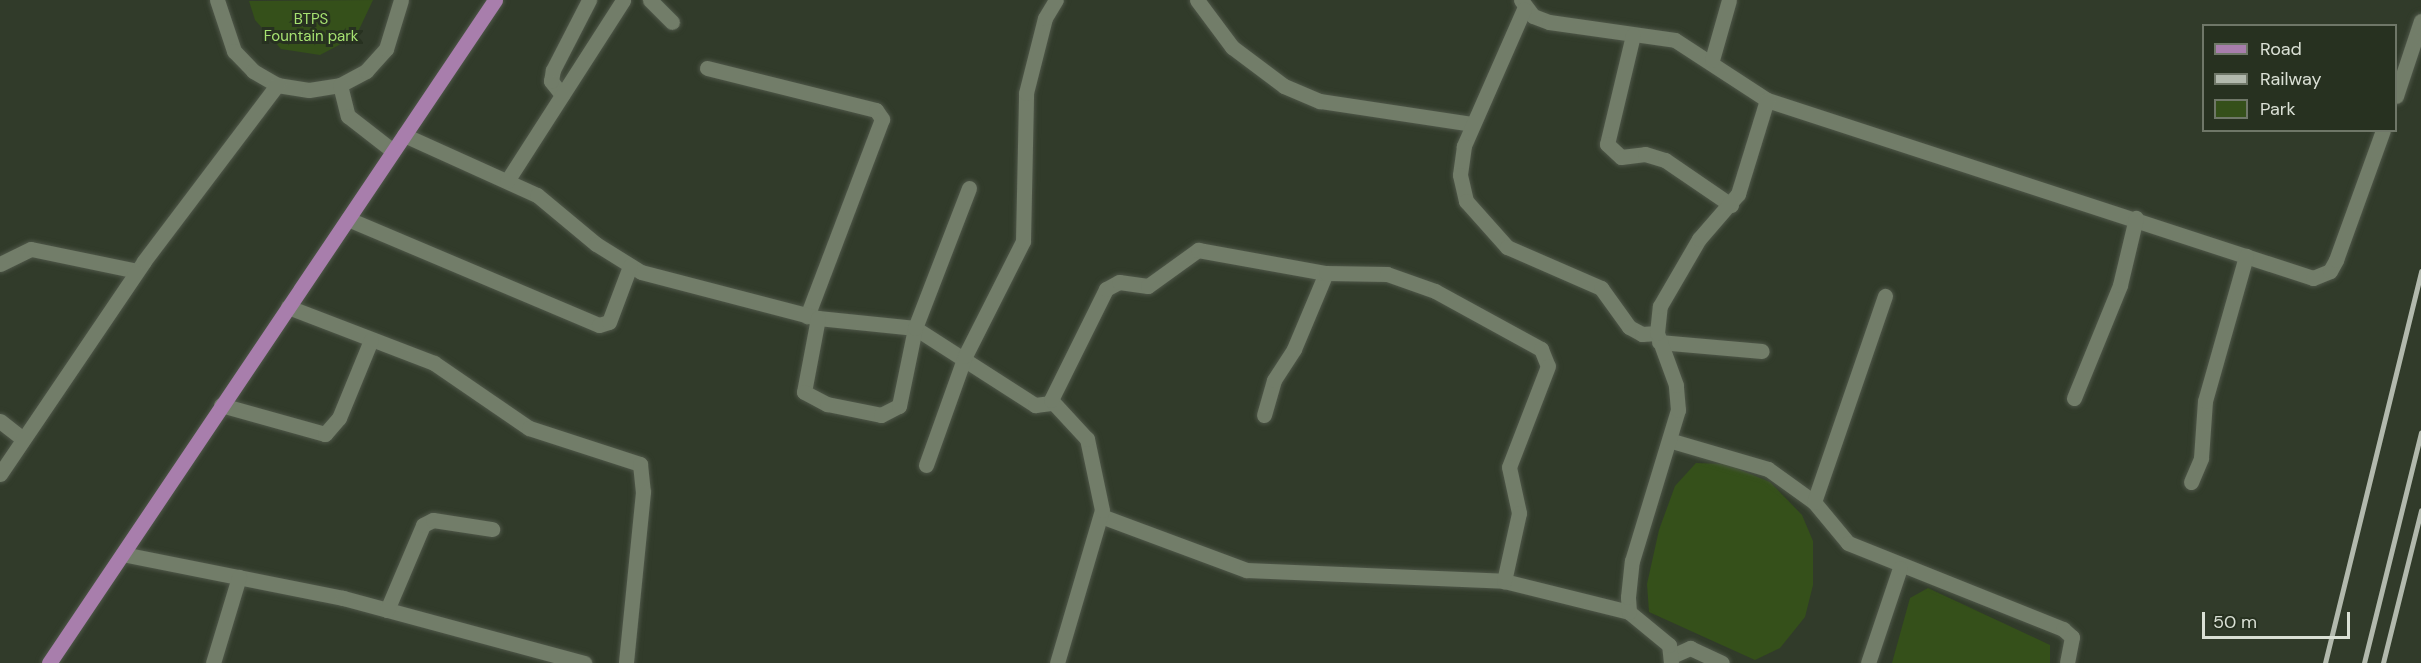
<!DOCTYPE html>
<style>
body{margin:0}
#map{position:relative;width:2421px;height:663px;overflow:hidden;background:#313b2a;font-family:"DM Sans",sans-serif}
div>[style]{position:absolute}
.green>*{inset:0;background:#35501a}
.roads{filter:drop-shadow(0 0 2px #4f5749) drop-shadow(0 0 2px #4f5749)}
.street>*{height:15px;margin:-7.5px;padding:0 7.5px;transform-origin:7.5px;border-radius:7.5px;background:#727d69}
.primary>*{height:15px;margin:-7.5px;padding:0 7.5px;transform-origin:7.5px;border-radius:7.5px;background:#a87eac}
.rail>*{height:4.5px;margin:-2.25px;padding:0 2.25px;transform-origin:2.25px;border-radius:2.25px;background:#b2b9ad}
span{translate:-50% -50%;white-space:nowrap;text-align:center;line-height:1.15;-webkit-text-stroke:6px #273120;paint-order:stroke}
.park-label{font-size:15px;color:#a6e171}
.legend{position:absolute;left:2202px;top:24px;width:195px;height:108px;box-sizing:border-box;background:#273120;border:2px solid #6f7768;margin:0;padding:8px 10px;list-style:none;font-size:18px;color:#dae0d5}
.legend li{display:flex;align-items:center;gap:12px;height:30px}
.legend b{width:30px;border:2px solid #6f7768}
.scale{position:absolute;left:2202px;top:612px;width:148px;height:27px;box-sizing:border-box;border:3px solid #dae0d5;border-top:0;padding-left:8px;font-size:18px;line-height:21px;white-space:nowrap;color:#dae0d5;-webkit-text-stroke:4px #273120;paint-order:stroke}
</style>
<div id="map">
<div class="green">
<div style="clip-path:polygon(373px 0,356px 36px,320px 55px,281px 49px,255px 20px,249px 1px)"></div>
<div style="clip-path:polygon(1696px 463px,1726px 464px,1770px 482px,1802px 515px,1813px 541px,1813px 585px,1805px 617px,1780px 648px,1755px 660px,1649px 612px,1647px 584px,1659px 530px,1675px 486px)"></div>
<div style="clip-path:polygon(1928px 588px,2050px 645px,2050px 663px,1892px 663px,1910px 598px)"></div>
</div>
<div class="roads">
<div class="street">
<div style="left:217px;top:0;width:54px;rotate:71.6deg"></div>
<div style="left:234px;top:51px;width:28px;rotate:46deg"></div>
<div style="left:253px;top:71px;width:28px;rotate:30deg"></div>
<div style="left:277px;top:85px;width:32px;rotate:9deg"></div>
<div style="left:309px;top:90px;width:31px;rotate:-9deg"></div>
<div style="left:340px;top:85px;width:30px;rotate:-28deg"></div>
<div style="left:366px;top:71px;width:30px;rotate:-48deg"></div>
<div style="left:386px;top:49px;width:51px;rotate:-73deg"></div>
<div style="left:650px;top:0;width:31px;rotate:45deg"></div>
<div style="left:1197px;top:0;width:59px;rotate:53.3deg"></div>
<div style="left:1232px;top:47px;width:65px;rotate:36.9deg"></div>
<div style="left:1284px;top:86px;width:39px;rotate:23deg"></div>
<div style="left:1320px;top:101px;width:154px;rotate:8.6deg"></div>
<div style="left:1521px;top:0;width:20px;rotate:53deg"></div>
<div style="left:1533px;top:16px;width:17px;rotate:21deg"></div>
<div style="left:1549px;top:22px;width:127px;rotate:8.1deg"></div>
<div style="left:1675px;top:40px;width:110px;rotate:33.1deg"></div>
<div style="left:1767px;top:100px;width:574px;rotate:18.06deg"></div>
<div style="left:2313px;top:278px;width:18px;rotate:-22deg"></div>
<div style="left:2330px;top:271px;width:13px;rotate:-61deg"></div>
<div style="left:2336px;top:260px;width:138px;rotate:-70.1deg"></div>
<div style="left:1524px;top:9px;width:150px;rotate:113.7deg"></div>
<div style="left:1464px;top:146px;width:29px;rotate:98deg"></div>
<div style="left:1460px;top:175px;width:27px;rotate:77deg"></div>
<div style="left:1466px;top:201px;width:62px;rotate:48.3deg"></div>
<div style="left:1507px;top:247px;width:103px;rotate:23.6deg"></div>
<div style="left:1601px;top:288px;width:48px;rotate:54.3deg"></div>
<div style="left:1629px;top:327px;width:15px;rotate:28deg"></div>
<div style="left:1642px;top:334px;width:15px;rotate:-4deg"></div>
<div style="left:1633px;top:35px;width:112px;rotate:103.4deg"></div>
<div style="left:1607px;top:144px;width:19px;rotate:43deg"></div>
<div style="left:1621px;top:157px;width:24px;rotate:-7deg"></div>
<div style="left:1645px;top:154px;width:21px;rotate:17deg"></div>
<div style="left:1665px;top:160px;width:80px;rotate:34.3deg"></div>
<div style="left:1712px;top:60px;width:62px;rotate:-74.2deg"></div>
<div style="left:707px;top:68px;width:174px;rotate:14deg"></div>
<div style="left:876px;top:110px;width:11px;rotate:56deg"></div>
<div style="left:882px;top:119px;width:211px;rotate:110.8deg"></div>
<div style="left:340px;top:85px;width:32px;rotate:76deg"></div>
<div style="left:348px;top:116px;width:57px;rotate:37.9deg"></div>
<div style="left:562px;top:95px;width:18px;rotate:-128deg"></div>
<div style="left:551px;top:81px;width:11px;rotate:-80deg"></div>
<div style="left:553px;top:70px;width:79px;rotate:-62.8deg"></div>
<div style="left:2396px;top:96px;width:79px;rotate:-71.6deg"></div>
<div style="left:404px;top:135px;width:146px;rotate:24.3deg"></div>
<div style="left:537px;top:195px;width:77px;rotate:39.7deg"></div>
<div style="left:596px;top:244px;width:53px;rotate:31.9deg"></div>
<div style="left:641px;top:272px;width:183px;rotate:14.6deg"></div>
<div style="left:818px;top:318px;width:98px;rotate:5.9deg"></div>
<div style="left:915px;top:328px;width:143px;rotate:32.7deg"></div>
<div style="left:1035px;top:405px;width:16px;rotate:-7deg"></div>
<div style="left:507px;top:181px;width:215px;rotate:-57.3deg"></div>
<div style="left:348px;top:219px;width:272px;rotate:22.9deg"></div>
<div style="left:599px;top:325px;width:10px;rotate:-17deg"></div>
<div style="left:609px;top:322px;width:60px;rotate:-69.4deg"></div>
<div style="left:0;top:264px;width:34px;rotate:-26deg"></div>
<div style="left:31px;top:249px;width:108px;rotate:11.7deg"></div>
<div style="left:288px;top:307px;width:156px;rotate:21deg"></div>
<div style="left:434px;top:363px;width:115px;rotate:34.4deg"></div>
<div style="left:529px;top:428px;width:117px;rotate:18deg"></div>
<div style="left:640px;top:464px;width:28px;rotate:84deg"></div>
<div style="left:643px;top:492px;width:172px;rotate:95.7deg"></div>
<div style="left:818px;top:318px;width:75px;rotate:100.7deg"></div>
<div style="left:804px;top:392px;width:26px;rotate:28deg"></div>
<div style="left:827px;top:404px;width:55px;rotate:11.5deg"></div>
<div style="left:881px;top:415px;width:20px;rotate:-27deg"></div>
<div style="left:899px;top:406px;width:80px;rotate:-78.4deg"></div>
<div style="left:915px;top:328px;width:150px;rotate:-68.9deg"></div>
<div style="left:1659px;top:342px;width:103px;rotate:5deg"></div>
<div style="left:2074px;top:398px;width:122px;rotate:-67.8deg"></div>
<div style="left:2120px;top:285px;width:69px;rotate:-76.6deg"></div>
<div style="left:221px;top:405px;width:108px;rotate:15.6deg"></div>
<div style="left:325px;top:434px;width:21px;rotate:-49deg"></div>
<div style="left:339px;top:418px;width:84px;rotate:-67.7deg"></div>
<div style="left:1264px;top:415px;width:36px;rotate:-74deg"></div>
<div style="left:1274px;top:380px;width:37px;rotate:-57deg"></div>
<div style="left:1294px;top:349px;width:82px;rotate:-67.2deg"></div>
<div style="left:0;top:421px;width:29px;rotate:38deg"></div>
<div style="left:1672px;top:441px;width:100px;rotate:16.3deg"></div>
<div style="left:1768px;top:469px;width:57px;rotate:35.7deg"></div>
<div style="left:1814px;top:502px;width:53px;rotate:50.3deg"></div>
<div style="left:1848px;top:543px;width:232px;rotate:21.8deg"></div>
<div style="left:2063px;top:629px;width:12px;rotate:42deg"></div>
<div style="left:2072px;top:637px;width:26px;rotate:101deg"></div>
<div style="left:926px;top:465px;width:116px;rotate:-70.3deg"></div>
<div style="left:965px;top:356px;width:129px;rotate:-63.2deg"></div>
<div style="left:1023px;top:241px;width:148px;rotate:-88.8deg"></div>
<div style="left:1026px;top:93px;width:77px;rotate:-75.8deg"></div>
<div style="left:1045px;top:18px;width:21px;rotate:-59deg"></div>
<div style="left:0;top:474px;width:257px;rotate:-55.9deg"></div>
<div style="left:144px;top:261px;width:221px;rotate:-52.9deg"></div>
<div style="left:2191px;top:482px;width:26px;rotate:-67deg"></div>
<div style="left:2201px;top:458px;width:57px;rotate:-86deg"></div>
<div style="left:2205px;top:401px;width:151px;rotate:-74.2deg"></div>
<div style="left:1814px;top:502px;width:218px;rotate:-71deg"></div>
<div style="left:1101px;top:516px;width:155px;rotate:20.4deg"></div>
<div style="left:1246px;top:570px;width:258px;rotate:2.4deg"></div>
<div style="left:1504px;top:581px;width:129px;rotate:13.9deg"></div>
<div style="left:123px;top:554px;width:224px;rotate:11.3deg"></div>
<div style="left:343px;top:598px;width:250px;rotate:15.1deg"></div>
<div style="left:387px;top:610px;width:92px;rotate:-67deg"></div>
<div style="left:423px;top:525px;width:11px;rotate:-27deg"></div>
<div style="left:433px;top:520px;width:60px;rotate:8.7deg"></div>
<div style="left:1672px;top:656px;width:20px;rotate:-24deg"></div>
<div style="left:1690px;top:648px;width:35px;rotate:25deg"></div>
<div style="left:213px;top:663px;width:90px;rotate:-73.2deg"></div>
<div style="left:1057px;top:663px;width:159px;rotate:-73.6deg"></div>
<div style="left:1102px;top:510px;width:73px;rotate:-101.9deg"></div>
<div style="left:1087px;top:439px;width:53px;rotate:-132.7deg"></div>
<div style="left:1051px;top:400px;width:124px;rotate:-63.6deg"></div>
<div style="left:1106px;top:289px;width:15px;rotate:-28deg"></div>
<div style="left:1119px;top:282px;width:29px;rotate:8deg"></div>
<div style="left:1148px;top:286px;width:62px;rotate:-35.8deg"></div>
<div style="left:1198px;top:250px;width:130px;rotate:10.2deg"></div>
<div style="left:1326px;top:273px;width:61px;rotate:0.9deg"></div>
<div style="left:1387px;top:274px;width:51px;rotate:19.5deg"></div>
<div style="left:1435px;top:291px;width:121px;rotate:28.7deg"></div>
<div style="left:1541px;top:349px;width:18px;rotate:68deg"></div>
<div style="left:1548px;top:366px;width:108px;rotate:111.1deg"></div>
<div style="left:1509px;top:467px;width:47px;rotate:77.7deg"></div>
<div style="left:1519px;top:513px;width:70px;rotate:102.4deg"></div>
<div style="left:1671px;top:663px;width:18px;rotate:-96deg"></div>
<div style="left:1669px;top:645px;width:52px;rotate:-140.5deg"></div>
<div style="left:1629px;top:612px;width:15px;rotate:-94deg"></div>
<div style="left:1628px;top:597px;width:36px;rotate:-84deg"></div>
<div style="left:1632px;top:561px;width:158px;rotate:-73.1deg"></div>
<div style="left:1678px;top:410px;width:25px;rotate:-95deg"></div>
<div style="left:1676px;top:385px;width:55px;rotate:-110.1deg"></div>
<div style="left:1657px;top:333px;width:27px;rotate:-84deg"></div>
<div style="left:1660px;top:306px;width:78px;rotate:-59.8deg"></div>
<div style="left:1699px;top:239px;width:60px;rotate:-49.1deg"></div>
<div style="left:1738px;top:194px;width:98px;rotate:-72.9deg"></div>
<div style="left:1868px;top:663px;width:100px;rotate:-71.4deg"></div>
</div>
<div class="primary">
<div style="left:49px;top:663px;width:799px;rotate:-56.07deg"></div>
</div>
</div>
<div class="rail">
<div style="left:2325px;top:663px;width:403px;rotate:-76.2deg"></div>
<div style="left:2364px;top:663px;width:237px;rotate:-76.1deg"></div>
<div style="left:2383px;top:663px;width:157px;rotate:-76deg"></div>
</div>
<div class="park-label">
<span style="left:311px;top:28px">BTPS<br>Fountain park</span>
</div>
<ul class="legend">
<li><b style="height:8px;background:#a87eac"></b>Road</li>
<li><b style="height:8px;background:#b2b9ad"></b>Railway</li>
<li><b style="height:16px;background:#35501a"></b>Park</li>
</ul>
<div class="scale">50 m</div>
</div>
